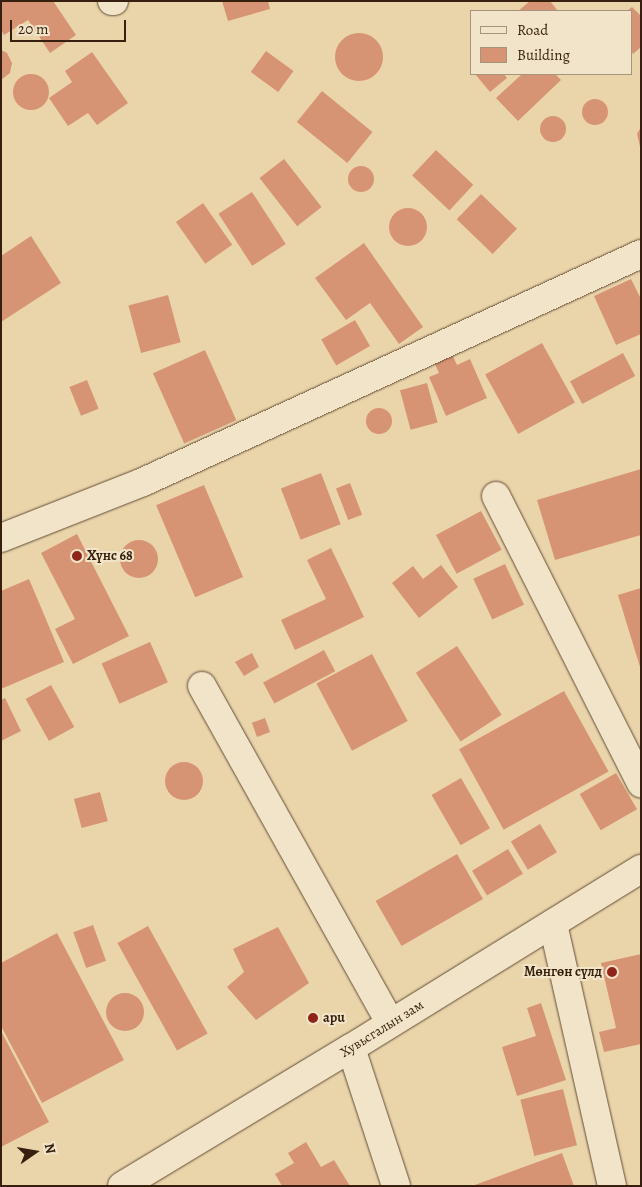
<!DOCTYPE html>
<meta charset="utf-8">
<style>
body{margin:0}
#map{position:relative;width:642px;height:1187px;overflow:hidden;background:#ead5ab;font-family:Alegreya,serif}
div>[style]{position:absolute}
.building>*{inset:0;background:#d79475;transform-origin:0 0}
.round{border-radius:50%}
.roads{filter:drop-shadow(0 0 1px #634c35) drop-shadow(0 0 1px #634c35)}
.minor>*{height:28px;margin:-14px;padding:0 14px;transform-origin:14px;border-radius:14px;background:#f1e4c8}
.secondary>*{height:28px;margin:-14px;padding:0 14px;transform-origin:14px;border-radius:14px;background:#f1e4c8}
.dots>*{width:14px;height:14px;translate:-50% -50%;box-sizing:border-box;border:2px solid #f1e4c8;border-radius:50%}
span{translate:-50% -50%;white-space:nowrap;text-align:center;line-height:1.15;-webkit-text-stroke:4px #f1e4c8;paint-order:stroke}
.poi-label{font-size:14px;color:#361f0e;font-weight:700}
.left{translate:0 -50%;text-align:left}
.right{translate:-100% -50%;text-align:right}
.street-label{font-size:14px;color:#361f0e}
.frame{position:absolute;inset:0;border:2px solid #361f0e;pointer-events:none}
.legend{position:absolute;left:470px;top:10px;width:162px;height:65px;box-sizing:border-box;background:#f1e4c8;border:1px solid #a6957e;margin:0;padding:6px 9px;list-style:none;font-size:15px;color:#361f0e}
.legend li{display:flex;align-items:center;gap:10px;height:25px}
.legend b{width:25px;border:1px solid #a6957e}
.north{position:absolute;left:10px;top:1127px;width:50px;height:50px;-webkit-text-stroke:4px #f1e4c8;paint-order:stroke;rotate:77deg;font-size:14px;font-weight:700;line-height:20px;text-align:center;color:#361f0e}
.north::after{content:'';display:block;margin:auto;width:18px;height:22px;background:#361f0e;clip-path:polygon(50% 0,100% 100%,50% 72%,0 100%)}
.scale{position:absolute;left:10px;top:20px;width:116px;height:22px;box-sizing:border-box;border:2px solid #361f0e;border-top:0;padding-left:6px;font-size:15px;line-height:18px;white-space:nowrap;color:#361f0e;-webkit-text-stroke:4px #f1e4c8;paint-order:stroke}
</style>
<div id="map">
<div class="building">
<div style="clip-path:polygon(1px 1px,53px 1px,76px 35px,50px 53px,28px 20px,4px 35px,1px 30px)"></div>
<div style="clip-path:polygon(222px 1px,268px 1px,270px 9px,228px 21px)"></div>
<div style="clip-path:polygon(530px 1px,550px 1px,558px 11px,518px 11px)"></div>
<div style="clip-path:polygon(632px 7px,641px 16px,641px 47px,633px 54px,631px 51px,631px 11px,627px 11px)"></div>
<div class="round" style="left:335px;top:33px;width:48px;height:48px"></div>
<div style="clip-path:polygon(1px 50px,7px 53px,12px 63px,10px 73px,1px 80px)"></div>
<div style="left:266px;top:51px;width:34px;height:26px;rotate:36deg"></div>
<div style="clip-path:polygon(92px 52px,128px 103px,97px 125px,88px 113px,68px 126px,49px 98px,72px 82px,65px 71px)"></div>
<div class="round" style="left:13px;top:74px;width:36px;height:36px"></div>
<div style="clip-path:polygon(475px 74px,504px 74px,507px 78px,490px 92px)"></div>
<div style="clip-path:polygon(522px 74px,555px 74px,561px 80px,518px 121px,496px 98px)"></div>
<div style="left:322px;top:91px;width:65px;height:40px;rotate:39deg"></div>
<div class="round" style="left:582px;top:99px;width:26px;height:26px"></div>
<div class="round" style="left:540px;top:116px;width:26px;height:26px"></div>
<div style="clip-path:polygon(641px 127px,641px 151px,637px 134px)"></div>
<div style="left:436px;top:150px;width:51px;height:35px;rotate:43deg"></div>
<div style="left:284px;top:159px;width:61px;height:31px;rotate:52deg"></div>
<div class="round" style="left:348px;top:166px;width:26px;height:26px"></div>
<div style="left:252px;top:192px;width:62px;height:40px;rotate:57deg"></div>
<div style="left:481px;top:194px;width:50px;height:35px;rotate:44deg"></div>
<div style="left:203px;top:203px;width:51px;height:33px;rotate:55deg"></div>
<div class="round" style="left:389px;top:208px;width:38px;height:38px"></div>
<div style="clip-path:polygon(31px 236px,61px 283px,1px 322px,1px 256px)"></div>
<div style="clip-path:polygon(364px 243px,423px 327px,399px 344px,370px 303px,346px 320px,315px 278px)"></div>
<div style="clip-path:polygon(631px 279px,641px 299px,641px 334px,616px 345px,594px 296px)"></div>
<div style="left:168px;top:295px;width:49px;height:41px;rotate:75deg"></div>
<div style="left:355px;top:320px;width:30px;height:39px;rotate:60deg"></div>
<div style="left:542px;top:343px;width:68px;height:65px;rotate:61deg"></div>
<div style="left:205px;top:350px;width:77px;height:57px;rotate:66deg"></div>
<div style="left:623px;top:353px;width:26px;height:60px;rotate:62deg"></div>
<div style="clip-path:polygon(452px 354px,457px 365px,470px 359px,487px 398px,446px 416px,429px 377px,439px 373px,434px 362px)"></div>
<div style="left:87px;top:380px;width:31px;height:19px;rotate:68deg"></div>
<div style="left:427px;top:383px;width:41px;height:28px;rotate:75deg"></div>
<div class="round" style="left:366px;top:408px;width:26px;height:26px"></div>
<div style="clip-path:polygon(641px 469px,641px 535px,555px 560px,537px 500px)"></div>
<div style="left:321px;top:473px;width:55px;height:43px;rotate:69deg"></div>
<div style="left:350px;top:483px;width:34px;height:15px;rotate:69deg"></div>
<div style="left:204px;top:485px;width:100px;height:52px;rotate:67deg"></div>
<div style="left:481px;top:511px;width:44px;height:51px;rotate:62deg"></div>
<div style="clip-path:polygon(77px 534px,129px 636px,73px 664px,55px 629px,75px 619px,41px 553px)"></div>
<div class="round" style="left:120px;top:540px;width:38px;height:38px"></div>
<div style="clip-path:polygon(331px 548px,364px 617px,295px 650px,281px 620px,326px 599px,307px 560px)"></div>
<div style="left:505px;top:564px;width:45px;height:35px;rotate:65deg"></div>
<div style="clip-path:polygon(441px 565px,458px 587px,419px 618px,392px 583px,413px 566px,423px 579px)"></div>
<div style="clip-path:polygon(29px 579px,64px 662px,1px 689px,1px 591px)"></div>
<div style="clip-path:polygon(641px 588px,641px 667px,640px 667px,618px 595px)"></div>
<div style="left:150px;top:642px;width:44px;height:53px;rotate:66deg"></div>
<div style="left:457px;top:646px;width:82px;height:49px;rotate:57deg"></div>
<div style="left:324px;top:650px;width:24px;height:69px;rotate:62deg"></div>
<div style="clip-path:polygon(252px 653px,259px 667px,244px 676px,235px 662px)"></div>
<div style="left:372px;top:654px;width:76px;height:63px;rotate:62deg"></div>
<div style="left:51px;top:685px;width:48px;height:29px;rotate:61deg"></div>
<div style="left:564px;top:691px;width:92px;height:120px;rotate:61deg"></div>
<div style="clip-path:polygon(5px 698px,21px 731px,1px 741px,1px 700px)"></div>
<div style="left:265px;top:718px;width:15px;height:14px;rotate:70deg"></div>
<div class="round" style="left:165px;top:762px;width:38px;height:38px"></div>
<div style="left:616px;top:773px;width:42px;height:42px;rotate:60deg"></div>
<div style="left:461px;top:778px;width:58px;height:34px;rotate:60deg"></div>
<div style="left:100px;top:792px;width:30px;height:27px;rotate:75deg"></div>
<div style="left:540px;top:824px;width:33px;height:34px;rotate:59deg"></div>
<div style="left:508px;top:849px;width:29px;height:42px;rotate:59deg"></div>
<div style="left:457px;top:854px;width:52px;height:94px;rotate:60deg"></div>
<div style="left:93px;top:925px;width:38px;height:21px;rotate:70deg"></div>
<div style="left:148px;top:926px;width:123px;height:35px;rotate:61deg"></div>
<div style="clip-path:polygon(278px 927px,309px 983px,256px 1020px,227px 987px,244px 972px,233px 949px)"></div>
<div style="clip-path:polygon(57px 933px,124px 1060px,42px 1103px,1px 1026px,1px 963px)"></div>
<div style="clip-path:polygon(641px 954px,641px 1044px,604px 1052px,599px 1032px,616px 1028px,601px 963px)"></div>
<div class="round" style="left:106px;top:993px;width:38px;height:38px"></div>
<div style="clip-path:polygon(541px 1003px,566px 1080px,517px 1096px,502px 1047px,536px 1036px,527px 1008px)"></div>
<div style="clip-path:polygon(1px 1031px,49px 1122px,1px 1147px)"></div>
<div style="left:563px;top:1089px;width:58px;height:44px;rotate:76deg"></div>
<div style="clip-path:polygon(306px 1142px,321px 1167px,334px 1160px,350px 1186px,282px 1186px,275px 1174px,294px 1163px,288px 1153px)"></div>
<div style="clip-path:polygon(562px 1153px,574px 1186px,472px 1186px)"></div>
</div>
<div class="roads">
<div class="minor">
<div style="left:112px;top:1px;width:2px"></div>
<div style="left:496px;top:496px;width:322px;rotate:63.2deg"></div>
<div style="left:1px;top:538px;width:153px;rotate:-21.5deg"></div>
<div style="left:143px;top:482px;width:548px;rotate:-24.6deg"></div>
<div style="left:202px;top:686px;width:386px;rotate:60.8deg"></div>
<div style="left:553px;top:924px;width:269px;rotate:77.3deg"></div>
<div style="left:351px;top:1048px;width:145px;rotate:71.9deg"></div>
</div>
<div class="secondary">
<div style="left:122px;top:1186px;width:267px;rotate:-31.1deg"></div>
<div style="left:351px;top:1048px;width:341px;rotate:-31.7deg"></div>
</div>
</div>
<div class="dots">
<div style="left:77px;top:556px;background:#8f2418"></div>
<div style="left:612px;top:972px;background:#8f2418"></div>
<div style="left:313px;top:1018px;background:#8f2418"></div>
</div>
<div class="poi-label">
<span class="left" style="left:87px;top:556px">Хүнс 68</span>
<span class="right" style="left:602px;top:972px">Мөнгөн сүлд</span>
<span class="left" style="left:323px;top:1018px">apu</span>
</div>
<div class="street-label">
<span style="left:382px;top:1029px;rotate:-32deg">Хувьсгалын зам</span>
</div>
<div class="frame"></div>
<ul class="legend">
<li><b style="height:6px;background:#f1e4c8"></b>Road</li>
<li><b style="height:14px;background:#d79475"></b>Building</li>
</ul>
<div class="north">N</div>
<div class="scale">20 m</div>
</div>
